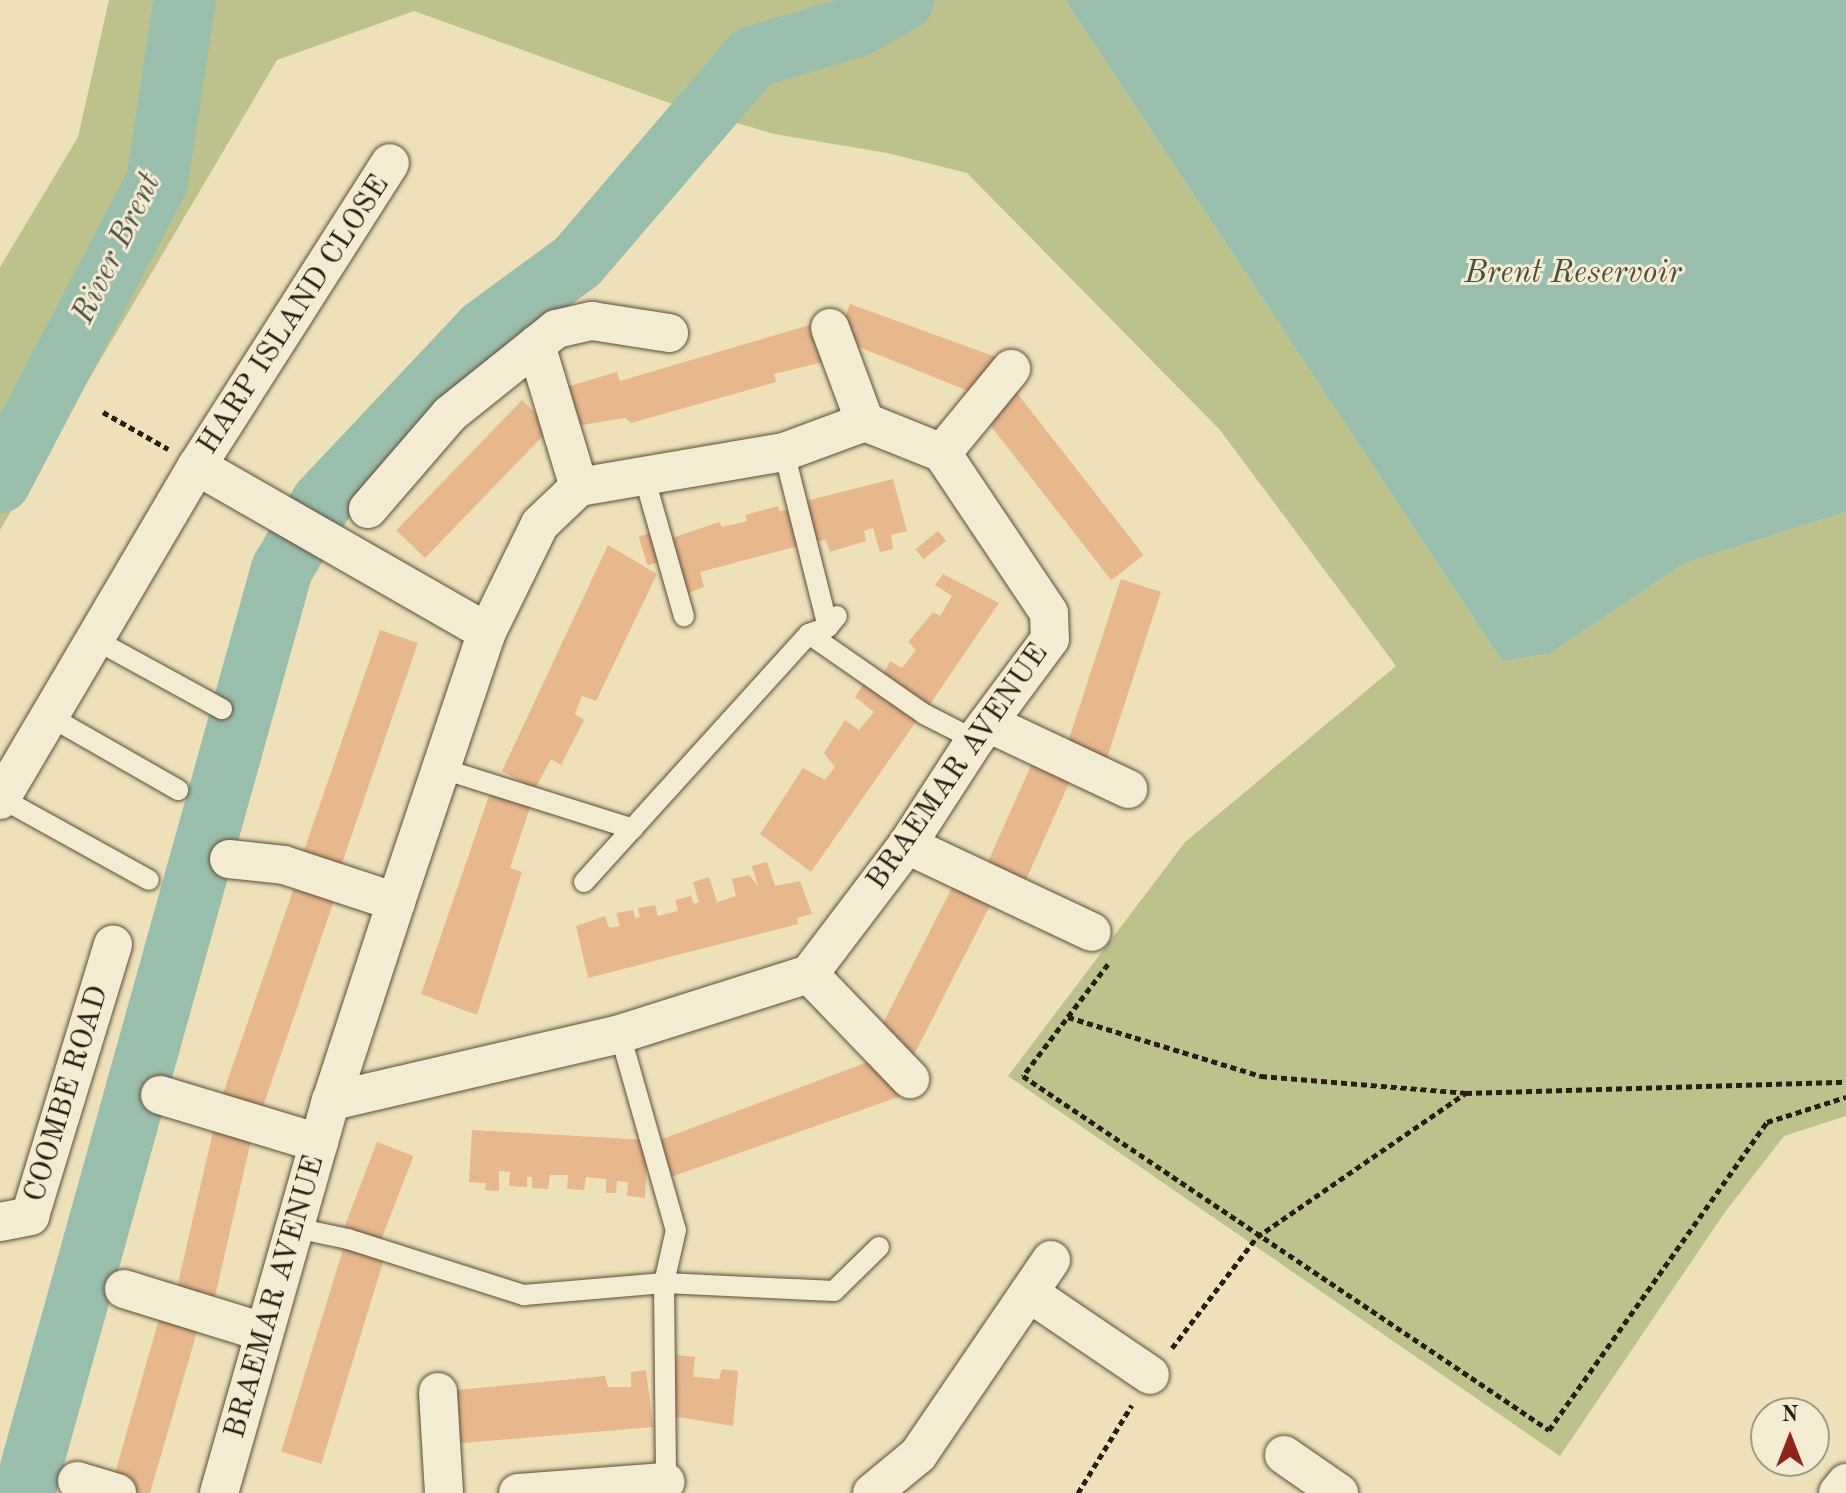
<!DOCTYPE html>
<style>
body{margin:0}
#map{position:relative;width:1846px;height:1493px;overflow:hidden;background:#eee1b9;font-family:"Old Standard TT",serif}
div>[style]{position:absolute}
.green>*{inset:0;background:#bdc28c}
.water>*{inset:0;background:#9abeac}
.river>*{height:62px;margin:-31px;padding:0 31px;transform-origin:31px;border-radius:31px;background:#9abeac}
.building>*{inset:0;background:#e7b78e;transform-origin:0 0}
.path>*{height:5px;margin-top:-2.5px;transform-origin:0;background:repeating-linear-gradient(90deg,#2a1e11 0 6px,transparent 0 10px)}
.roads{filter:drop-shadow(0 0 2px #5b4f3b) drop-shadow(0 0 2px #5b4f3b)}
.service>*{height:20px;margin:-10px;padding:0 10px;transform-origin:10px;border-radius:10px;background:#f4ecd2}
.minor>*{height:38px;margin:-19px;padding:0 19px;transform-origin:19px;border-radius:19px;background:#f4ecd2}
span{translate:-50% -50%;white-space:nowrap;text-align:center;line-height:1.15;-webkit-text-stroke:6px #f4ecd2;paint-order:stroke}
.street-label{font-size:30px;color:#2a1e11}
.water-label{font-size:32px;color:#4c4e40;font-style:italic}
.north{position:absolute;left:1750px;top:1397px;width:80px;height:80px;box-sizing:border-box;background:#f4ecd2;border:2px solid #a39a85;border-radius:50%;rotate:0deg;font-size:22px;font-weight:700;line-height:32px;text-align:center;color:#2a1e11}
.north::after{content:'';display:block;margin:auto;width:28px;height:36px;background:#8f2418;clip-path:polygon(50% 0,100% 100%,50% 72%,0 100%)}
</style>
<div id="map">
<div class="green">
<div style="clip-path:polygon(109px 0,1065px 0,1502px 661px,1549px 654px,1685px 563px,1846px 512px,1846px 1116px,1784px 1136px,1725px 1212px,1560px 1456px,1008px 1076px,1185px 842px,1396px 666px,1220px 430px,967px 173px,887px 153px,774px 134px,675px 105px,414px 11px,277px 60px,0 530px,0 267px,78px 137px)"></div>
</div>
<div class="water">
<div style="clip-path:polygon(1065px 0,1846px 0,1846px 512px,1685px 563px,1549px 654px,1502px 661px)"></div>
</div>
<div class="river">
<div style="left:0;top:482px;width:339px;rotate:-62.4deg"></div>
<div style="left:157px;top:182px;width:184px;rotate:-81.3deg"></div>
<div style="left:24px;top:1493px;width:959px;rotate:-74.4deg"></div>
<div style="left:282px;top:569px;width:78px;rotate:-59.2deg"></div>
<div style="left:322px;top:502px;width:236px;rotate:-46.7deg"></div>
<div style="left:484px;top:330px;width:115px;rotate:-36.2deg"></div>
<div style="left:577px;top:262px;width:270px;rotate:-49.4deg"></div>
<div style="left:753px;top:57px;width:109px;rotate:-16.6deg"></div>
<div style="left:857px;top:26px;width:53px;rotate:-29.5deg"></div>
</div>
<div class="building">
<div style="clip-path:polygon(850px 304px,996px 357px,983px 397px,837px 338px)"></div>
<div style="clip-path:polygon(823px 321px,835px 359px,774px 374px,776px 382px,631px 423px,625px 418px,570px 427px,556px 390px,617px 372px,620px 381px)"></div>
<div style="left:1010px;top:384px;width:217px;height:41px;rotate:52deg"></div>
<div style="left:522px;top:400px;width:40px;height:181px;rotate:44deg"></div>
<div style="clip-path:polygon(893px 479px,907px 531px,891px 535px,893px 549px,880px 552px,873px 528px,864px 531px,866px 541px,830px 552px,826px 540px,812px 542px,802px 502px)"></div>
<div style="clip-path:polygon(778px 506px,780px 511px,793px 509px,802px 545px,700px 572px,704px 587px,688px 593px,669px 539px,719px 522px,722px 527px,747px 521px,745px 515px)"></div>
<div style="left:938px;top:531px;width:13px;height:29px;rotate:51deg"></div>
<div style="left:654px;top:532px;width:30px;height:16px;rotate:73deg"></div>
<div style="clip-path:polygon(608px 545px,657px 574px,596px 701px,582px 696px,575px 714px,584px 720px,561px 765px,551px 759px,535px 789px,502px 771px)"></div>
<div style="clip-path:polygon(943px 574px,999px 603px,926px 710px,881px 678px,890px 661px,902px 668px,916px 650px,908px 642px,933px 612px,940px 616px,952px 596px,935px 585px)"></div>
<div style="left:1121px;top:579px;width:42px;height:185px;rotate:18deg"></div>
<div style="left:380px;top:630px;width:40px;height:246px;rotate:19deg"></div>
<div style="clip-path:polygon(864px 683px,920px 716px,811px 872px,760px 834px,803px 768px,825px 780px,835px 767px,824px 753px,845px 720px,859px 730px,874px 712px,855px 697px)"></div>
<div style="left:1036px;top:754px;width:42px;height:126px;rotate:24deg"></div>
<div style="clip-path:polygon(491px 790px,532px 801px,510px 868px,522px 872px,477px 1015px,421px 994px)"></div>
<div style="clip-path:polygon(767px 862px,775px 886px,800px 881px,812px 914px,797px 918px,798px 924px,588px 978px,576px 926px,605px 916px,609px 928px,620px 926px,616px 913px,633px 910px,635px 918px,640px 917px,638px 908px,655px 905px,658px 916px,678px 911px,675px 900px,691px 896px,694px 904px,699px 902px,693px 882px,709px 877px,717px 902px,736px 896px,732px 879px,749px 875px,758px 886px,752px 866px)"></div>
<div style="left:959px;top:874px;width:42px;height:183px;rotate:27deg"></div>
<div style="left:298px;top:876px;width:42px;height:242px;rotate:19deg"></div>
<div style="clip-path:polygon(881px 1057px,901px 1096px,665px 1179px,657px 1141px)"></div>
<div style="left:215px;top:1123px;width:39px;height:177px;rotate:13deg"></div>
<div style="clip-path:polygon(472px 1130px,648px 1140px,645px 1198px,627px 1196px,628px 1182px,617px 1181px,616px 1193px,606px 1193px,606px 1179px,586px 1177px,584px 1190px,567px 1189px,568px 1175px,550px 1175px,548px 1189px,532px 1188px,532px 1177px,527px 1177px,527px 1187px,509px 1186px,510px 1172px,499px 1171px,499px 1191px,485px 1190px,486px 1183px,469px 1182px)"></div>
<div style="left:377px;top:1142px;width:39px;height:96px;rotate:21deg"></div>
<div style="left:344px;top:1246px;width:42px;height:215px;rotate:17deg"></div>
<div style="clip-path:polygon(163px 1305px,201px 1318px,150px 1493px,134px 1493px,112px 1484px)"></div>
<div style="clip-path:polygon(677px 1355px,695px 1357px,693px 1377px,719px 1379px,722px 1369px,738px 1371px,733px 1426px,666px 1415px)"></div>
<div style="clip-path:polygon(646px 1370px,653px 1427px,440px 1445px,447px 1391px,605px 1376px,608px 1387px,631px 1387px,631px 1372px)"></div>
</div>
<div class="path">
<div style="left:103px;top:412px;width:75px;rotate:29.6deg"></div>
<div style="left:1108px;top:964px;width:141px;rotate:127.2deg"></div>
<div style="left:1023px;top:1076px;width:634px;rotate:33.94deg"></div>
<div style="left:1549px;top:1430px;width:377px;rotate:-54.7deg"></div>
<div style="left:1767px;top:1122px;width:83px;rotate:-17.6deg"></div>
<div style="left:1068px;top:1017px;width:202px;rotate:17deg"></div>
<div style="left:1261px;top:1076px;width:206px;rotate:4.7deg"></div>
<div style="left:1466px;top:1093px;width:380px;rotate:-1.7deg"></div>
<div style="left:1172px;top:1348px;width:140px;rotate:-52.6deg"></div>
<div style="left:1257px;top:1237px;width:254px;rotate:-34.6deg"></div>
<div style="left:1078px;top:1493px;width:103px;rotate:-58.5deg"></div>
</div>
<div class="roads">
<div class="service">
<div style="left:784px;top:452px;width:180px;rotate:75.9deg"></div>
<div style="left:644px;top:476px;width:146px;rotate:74.1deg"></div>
<div style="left:809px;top:634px;width:140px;rotate:34.8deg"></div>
<div style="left:924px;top:714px;width:57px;rotate:27deg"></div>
<div style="left:94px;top:639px;width:146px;rotate:28.7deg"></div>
<div style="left:49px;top:716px;width:149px;rotate:29.8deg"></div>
<div style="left:443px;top:769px;width:199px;rotate:17.5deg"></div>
<div style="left:1px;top:798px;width:169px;rotate:29deg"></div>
<div style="left:584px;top:882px;width:335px;rotate:-47.8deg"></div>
<div style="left:809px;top:634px;width:20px;rotate:-20deg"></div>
<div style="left:828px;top:627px;width:14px;rotate:-51deg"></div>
<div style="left:620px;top:1034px;width:204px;rotate:74.1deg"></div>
<div style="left:676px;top:1230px;width:54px;rotate:102.8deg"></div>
<div style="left:664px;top:1283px;width:199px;rotate:89.4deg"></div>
<div style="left:296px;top:1228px;width:53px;rotate:11.9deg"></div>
<div style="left:348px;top:1239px;width:185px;rotate:17.7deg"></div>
<div style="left:524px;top:1295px;width:141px;rotate:-4.9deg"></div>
<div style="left:664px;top:1283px;width:170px;rotate:2.7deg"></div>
<div style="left:834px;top:1291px;width:63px;rotate:-44.4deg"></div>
</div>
<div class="minor">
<div style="left:830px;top:328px;width:100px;rotate:69.6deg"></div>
<div style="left:536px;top:345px;width:148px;rotate:73.2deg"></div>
<div style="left:942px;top:453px;width:109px;rotate:-50.6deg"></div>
<div style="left:197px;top:466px;width:334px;rotate:29.8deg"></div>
<div style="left:368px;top:509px;width:125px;rotate:-49.2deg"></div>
<div style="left:450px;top:414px;width:136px;rotate:-38.7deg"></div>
<div style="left:556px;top:329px;width:37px;rotate:-13deg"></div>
<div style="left:592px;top:321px;width:78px;rotate:8.9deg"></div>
<div style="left:988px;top:723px;width:155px;rotate:25.2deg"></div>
<div style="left:0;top:800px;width:388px;rotate:-59.5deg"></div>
<div style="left:197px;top:466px;width:359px;rotate:-57.5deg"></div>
<div style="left:907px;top:845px;width:204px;rotate:25.2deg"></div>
<div style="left:229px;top:859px;width:55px;rotate:6.2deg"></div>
<div style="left:284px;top:865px;width:118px;rotate:18.3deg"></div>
<div style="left:809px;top:974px;width:146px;rotate:46.1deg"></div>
<div style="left:160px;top:1095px;width:166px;rotate:16.8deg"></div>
<div style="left:0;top:1222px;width:31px;rotate:-11deg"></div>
<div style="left:30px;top:1216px;width:284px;rotate:-73deg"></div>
<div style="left:124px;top:1289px;width:145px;rotate:17.2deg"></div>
<div style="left:1029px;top:1293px;width:146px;rotate:34.1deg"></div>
<div style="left:438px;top:1392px;width:101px;rotate:86.6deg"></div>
<div style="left:1284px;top:1455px;width:67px;rotate:34.6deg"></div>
<div style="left:77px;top:1481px;width:42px;rotate:16.7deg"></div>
<div style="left:219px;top:1493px;width:408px;rotate:-74.1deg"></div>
<div style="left:331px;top:1101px;width:209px;rotate:-71.9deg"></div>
<div style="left:396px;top:902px;width:285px;rotate:-71.4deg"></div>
<div style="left:487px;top:632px;width:120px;rotate:-63.9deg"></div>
<div style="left:540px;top:524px;width:54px;rotate:-43.5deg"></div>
<div style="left:579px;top:487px;width:208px;rotate:-9.7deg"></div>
<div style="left:784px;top:452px;width:86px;rotate:-20.3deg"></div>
<div style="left:865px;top:422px;width:83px;rotate:21.9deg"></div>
<div style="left:942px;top:453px;width:192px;rotate:56.2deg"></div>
<div style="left:1049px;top:613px;width:26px;rotate:88deg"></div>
<div style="left:1050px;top:639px;width:126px;rotate:126.6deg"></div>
<div style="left:975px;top:740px;width:125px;rotate:122.9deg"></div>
<div style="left:907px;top:845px;width:162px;rotate:127.2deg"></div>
<div style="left:809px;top:974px;width:198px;rotate:162.4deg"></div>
<div style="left:620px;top:1034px;width:297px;rotate:166.9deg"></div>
<div style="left:518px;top:1493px;width:148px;rotate:-4.3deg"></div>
<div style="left:872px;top:1493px;width:60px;rotate:-39.6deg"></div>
<div style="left:918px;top:1455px;width:236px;rotate:-55.7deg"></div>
<div style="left:1838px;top:1493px;width:13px;rotate:-51deg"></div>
</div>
</div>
<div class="street-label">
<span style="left:294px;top:315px;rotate:-57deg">HARP ISLAND CLOSE</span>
<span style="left:958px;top:767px;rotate:-55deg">BRAEMAR AVENUE</span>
<span style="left:67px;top:1094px;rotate:-73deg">COOMBE ROAD</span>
<span style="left:275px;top:1297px;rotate:-74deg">BRAEMAR AVENUE</span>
</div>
<div class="water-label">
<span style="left:118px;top:249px;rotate:-64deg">River Brent</span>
<span style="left:1573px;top:274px">Brent Reservoir</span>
</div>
<div class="north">N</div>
</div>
